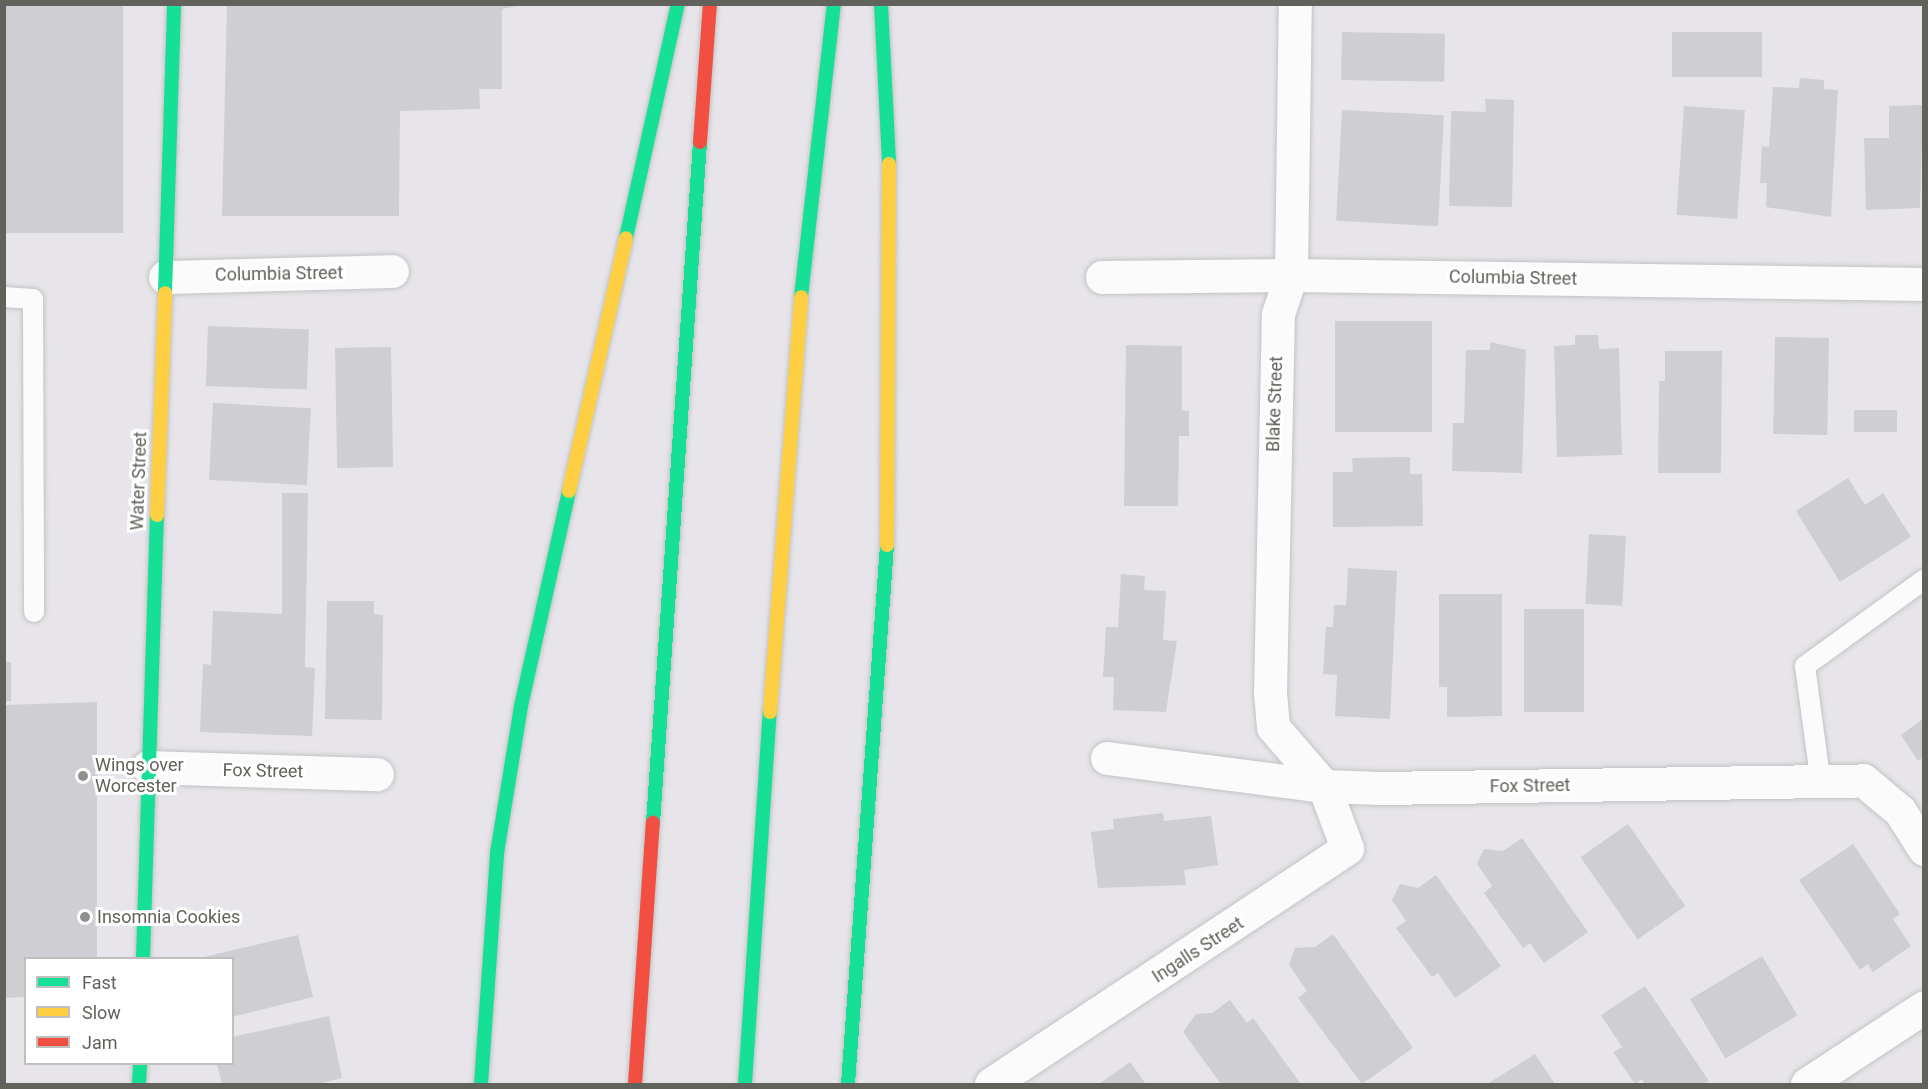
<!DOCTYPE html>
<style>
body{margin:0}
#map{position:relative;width:1928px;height:1089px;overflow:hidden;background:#e7e5ea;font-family:Roboto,sans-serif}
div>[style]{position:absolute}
.building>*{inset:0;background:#cfced2;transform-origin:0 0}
.roads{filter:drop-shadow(0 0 2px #c3c3c3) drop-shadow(0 0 2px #c3c3c3)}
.lane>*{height:20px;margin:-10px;padding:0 10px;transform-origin:10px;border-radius:10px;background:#fbfbfc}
.street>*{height:33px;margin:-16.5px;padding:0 16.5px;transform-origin:16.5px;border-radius:16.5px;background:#fbfbfc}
.fast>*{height:14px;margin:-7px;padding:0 7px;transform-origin:7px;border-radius:7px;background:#16e098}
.slow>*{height:14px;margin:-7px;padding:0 7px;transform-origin:7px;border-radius:7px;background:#ffcf43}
.jam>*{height:14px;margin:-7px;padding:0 7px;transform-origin:7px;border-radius:7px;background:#f24e42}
.dots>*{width:16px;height:16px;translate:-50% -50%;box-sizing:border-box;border:3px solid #fff;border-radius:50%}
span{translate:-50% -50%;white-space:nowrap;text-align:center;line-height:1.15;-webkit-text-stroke:6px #fff;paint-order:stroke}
.street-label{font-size:18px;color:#60625b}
.poi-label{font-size:18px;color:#60625b}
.left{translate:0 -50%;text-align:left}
.frame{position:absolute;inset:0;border:6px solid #60625b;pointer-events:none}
.legend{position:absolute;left:24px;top:957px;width:210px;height:108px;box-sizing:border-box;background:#fff;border:2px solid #bfc0bd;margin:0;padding:8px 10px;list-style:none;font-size:18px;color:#60625b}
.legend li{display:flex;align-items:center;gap:12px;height:30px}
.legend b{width:30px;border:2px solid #bfc0bd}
</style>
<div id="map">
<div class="building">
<div style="left:4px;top:4px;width:119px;height:229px"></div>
<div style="clip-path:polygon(227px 4px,528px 4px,502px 9px,502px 89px,479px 89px,480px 109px,400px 111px,399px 216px,222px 216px)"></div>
<div style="left:1342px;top:32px;width:103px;height:48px;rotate:1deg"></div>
<div style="left:1762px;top:32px;width:45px;height:90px;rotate:90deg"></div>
<div style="clip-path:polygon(1800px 78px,1824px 80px,1824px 89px,1838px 90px,1831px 217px,1766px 207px,1767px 183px,1760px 183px,1762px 146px,1769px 147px,1773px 87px,1799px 88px)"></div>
<div style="clip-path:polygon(1485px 99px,1514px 100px,1512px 207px,1449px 206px,1451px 111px,1486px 112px)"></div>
<div style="clip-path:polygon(1923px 105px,1920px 208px,1866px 210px,1864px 138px,1889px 138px,1889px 106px)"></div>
<div style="left:1684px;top:106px;width:61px;height:109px;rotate:4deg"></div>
<div style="left:1342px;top:110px;width:102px;height:111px;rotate:3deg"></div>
<div style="left:1335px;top:321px;width:97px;height:111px"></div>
<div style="left:208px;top:326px;width:101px;height:60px;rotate:2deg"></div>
<div style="clip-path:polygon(1575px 335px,1598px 335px,1599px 349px,1619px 348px,1622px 455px,1557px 457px,1554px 346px,1575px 345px)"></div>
<div style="left:1775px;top:337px;width:54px;height:97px;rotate:1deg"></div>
<div style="clip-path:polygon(1490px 342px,1526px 350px,1522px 473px,1452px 471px,1453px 423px,1464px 423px,1466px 350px,1490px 350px)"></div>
<div style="clip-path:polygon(1126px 345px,1182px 346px,1182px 410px,1189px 411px,1189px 436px,1179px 436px,1178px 506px,1124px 506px)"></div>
<div style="left:391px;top:347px;width:120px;height:56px;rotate:89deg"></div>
<div style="clip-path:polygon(1665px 351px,1722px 351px,1721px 473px,1658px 473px,1659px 381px,1665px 381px)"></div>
<div style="left:213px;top:403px;width:98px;height:77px;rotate:3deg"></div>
<div style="left:1897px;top:410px;width:22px;height:43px;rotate:90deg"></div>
<div style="clip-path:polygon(1410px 457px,1410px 474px,1422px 474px,1423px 526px,1333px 527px,1333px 472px,1353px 472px,1352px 458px)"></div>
<div style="clip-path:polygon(1848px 478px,1865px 505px,1883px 493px,1911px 537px,1840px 582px,1796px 511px)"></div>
<div style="clip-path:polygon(282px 493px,308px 493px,305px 667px,315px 668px,312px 736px,200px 732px,203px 664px,211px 665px,213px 611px,282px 614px)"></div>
<div style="left:1589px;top:534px;width:37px;height:70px;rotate:3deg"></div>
<div style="clip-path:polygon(1348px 568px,1397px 571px,1390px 719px,1335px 716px,1337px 675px,1323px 674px,1326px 627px,1333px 627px,1334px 605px,1346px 605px)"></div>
<div style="clip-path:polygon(1121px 574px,1145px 576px,1144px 590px,1166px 591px,1163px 640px,1177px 641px,1166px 712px,1113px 710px,1114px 677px,1103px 677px,1106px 627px,1118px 627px)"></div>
<div style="clip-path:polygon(1439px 594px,1502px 594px,1502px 716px,1447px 717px,1447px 687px,1439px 687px)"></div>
<div style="clip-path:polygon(327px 601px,374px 601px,374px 614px,383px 615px,382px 720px,325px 719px)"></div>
<div style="left:1524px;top:609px;width:60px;height:103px"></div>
<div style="left:4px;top:662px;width:7px;height:39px"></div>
<div style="clip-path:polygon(97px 702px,97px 958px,26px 958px,26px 997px,4px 998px,4px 705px)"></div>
<div style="clip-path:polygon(1923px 719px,1923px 758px,1918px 761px,1901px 735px)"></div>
<div style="clip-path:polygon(1163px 813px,1164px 821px,1211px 816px,1218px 865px,1184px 870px,1186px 885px,1098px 888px,1091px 832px,1114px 829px,1113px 819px)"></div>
<div style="left:1628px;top:824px;width:100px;height:58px;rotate:55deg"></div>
<div style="clip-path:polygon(1522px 838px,1588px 932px,1544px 963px,1530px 943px,1523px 948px,1484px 893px,1492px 886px,1477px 864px,1484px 849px,1503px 851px)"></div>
<div style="clip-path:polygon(1853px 844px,1900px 914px,1893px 919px,1911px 946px,1873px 972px,1868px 964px,1860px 970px,1799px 880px)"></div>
<div style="clip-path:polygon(1436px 875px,1501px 966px,1455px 998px,1438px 973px,1432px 977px,1396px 928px,1406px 921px,1392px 900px,1400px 884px,1418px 888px)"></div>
<div style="clip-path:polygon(1333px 934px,1413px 1048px,1362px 1084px,1298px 998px,1307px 991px,1289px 965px,1295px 948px,1315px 947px)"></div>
<div style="clip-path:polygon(298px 935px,313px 997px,232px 1017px,232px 958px,200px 958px)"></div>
<div style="left:1762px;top:956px;width:69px;height:84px;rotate:59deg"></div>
<div style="clip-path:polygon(1645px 986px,1709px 1081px,1703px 1084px,1645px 1084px,1642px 1079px,1635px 1084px,1613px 1052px,1622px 1047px,1601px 1015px)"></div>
<div style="clip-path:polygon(1230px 1000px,1247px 1023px,1253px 1018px,1301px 1084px,1221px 1084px,1183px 1032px,1196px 1014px,1212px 1013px)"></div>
<div style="clip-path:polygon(329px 1016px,342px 1078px,319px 1084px,222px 1084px,217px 1064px,232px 1064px,232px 1037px)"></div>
<div style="clip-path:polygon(1535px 1054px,1555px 1084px,1487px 1084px)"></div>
<div style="clip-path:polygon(1130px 1062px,1146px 1084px,1099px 1084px)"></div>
</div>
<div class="roads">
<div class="lane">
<div style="left:4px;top:297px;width:29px;rotate:4deg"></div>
<div style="left:33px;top:299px;width:313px;rotate:89.8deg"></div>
<div style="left:1820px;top:777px;width:112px;rotate:-97.7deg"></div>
<div style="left:1805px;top:666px;width:147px;rotate:-35.9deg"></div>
</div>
<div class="street">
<div style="left:165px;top:277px;width:227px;rotate:-1.5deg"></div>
<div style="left:1102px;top:277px;width:189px;rotate:-0.6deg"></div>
<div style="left:1291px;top:275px;width:633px;rotate:0.81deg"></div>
<div style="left:1107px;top:758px;width:219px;rotate:7.4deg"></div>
<div style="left:1324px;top:786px;width:56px;rotate:2deg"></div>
<div style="left:1380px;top:788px;width:483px;rotate:-0.9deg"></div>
<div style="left:1863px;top:780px;width:48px;rotate:40deg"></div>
<div style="left:1900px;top:811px;width:45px;rotate:57.7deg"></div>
<div style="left:148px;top:767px;width:229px;rotate:1.8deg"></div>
<div style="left:991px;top:1084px;width:427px;rotate:-33.5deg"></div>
<div style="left:1347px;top:848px;width:66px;rotate:-110.4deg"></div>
<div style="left:1324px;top:786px;width:78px;rotate:-130.8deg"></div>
<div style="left:1273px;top:727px;width:35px;rotate:-95deg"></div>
<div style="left:1270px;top:692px;width:378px;rotate:-88.8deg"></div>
<div style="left:1278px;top:314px;width:41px;rotate:-71.6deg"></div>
<div style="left:1291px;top:275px;width:271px;rotate:-89.2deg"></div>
<div style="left:1807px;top:1084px;width:140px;rotate:-33.3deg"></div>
</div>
<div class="fast">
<div style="left:881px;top:4px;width:160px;rotate:87.1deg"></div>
<div style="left:626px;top:238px;width:240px;rotate:-77.5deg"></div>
<div style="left:165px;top:293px;width:289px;rotate:-88.2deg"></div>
<div style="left:801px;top:297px;width:295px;rotate:-83.6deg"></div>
<div style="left:653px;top:823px;width:683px;rotate:-86.05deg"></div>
<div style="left:143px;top:958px;width:443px;rotate:-88.2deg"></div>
<div style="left:139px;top:1084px;width:20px;rotate:-87deg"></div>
<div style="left:481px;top:1084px;width:232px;rotate:-86deg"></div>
<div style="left:497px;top:853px;width:149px;rotate:-80.7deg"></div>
<div style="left:521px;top:706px;width:220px;rotate:-77.4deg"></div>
<div style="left:745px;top:1084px;width:373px;rotate:-86.2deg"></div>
<div style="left:848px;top:1084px;width:540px;rotate:-85.86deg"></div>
</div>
<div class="slow">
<div style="left:569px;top:491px;width:259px;rotate:-77.3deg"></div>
<div style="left:157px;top:515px;width:222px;rotate:-87.9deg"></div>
<div style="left:887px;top:545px;width:381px;rotate:-89.7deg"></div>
<div style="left:770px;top:712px;width:416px;rotate:-85.7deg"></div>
</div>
<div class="jam">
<div style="left:700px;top:142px;width:138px;rotate:-85.9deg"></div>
<div style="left:635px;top:1084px;width:262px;rotate:-86.1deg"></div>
</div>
</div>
<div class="dots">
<div style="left:83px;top:776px;background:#8f908d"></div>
<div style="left:85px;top:917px;background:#8f908d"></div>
</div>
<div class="street-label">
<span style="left:279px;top:274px;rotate:-1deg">Columbia Street</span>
<span style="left:1513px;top:278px;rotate:1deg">Columbia Street</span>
<span style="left:1275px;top:404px;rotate:-88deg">Blake Street</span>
<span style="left:139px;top:481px;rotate:-88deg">Water Street</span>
<span style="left:263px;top:771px;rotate:1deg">Fox Street</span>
<span style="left:1530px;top:786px;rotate:-1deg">Fox Street</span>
<span style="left:1198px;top:950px;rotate:-33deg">Ingalls Street</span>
</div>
<div class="poi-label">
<span class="left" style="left:95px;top:776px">Wings over<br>Worcester</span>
<span class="left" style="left:97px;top:917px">Insomnia Cookies</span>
</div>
<div class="frame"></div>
<ul class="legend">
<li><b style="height:8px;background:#16e098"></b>Fast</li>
<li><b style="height:8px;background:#ffcf43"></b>Slow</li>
<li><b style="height:8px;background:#f24e42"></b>Jam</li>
</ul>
</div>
